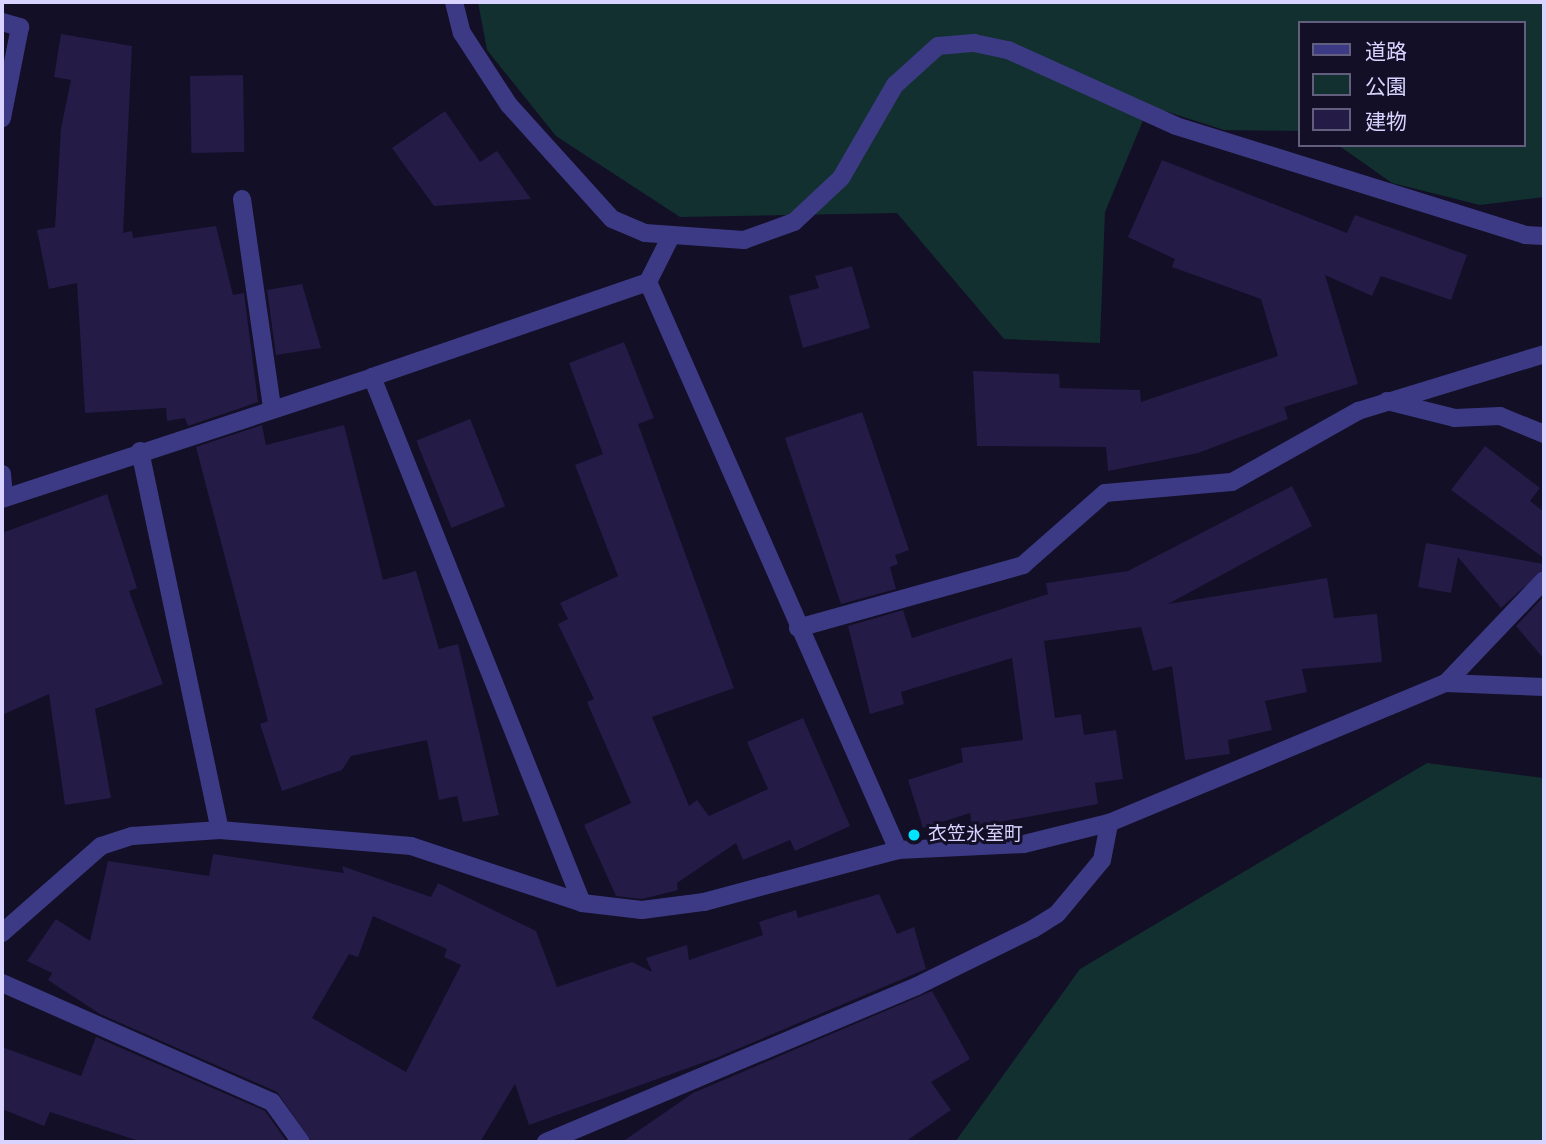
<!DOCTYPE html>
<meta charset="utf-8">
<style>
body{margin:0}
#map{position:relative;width:1546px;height:1144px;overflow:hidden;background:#130f26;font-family:"Varela Round","Noto Sans JP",sans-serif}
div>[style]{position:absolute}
.green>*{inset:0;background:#12302f}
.building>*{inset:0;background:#241b47;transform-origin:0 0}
.service>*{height:18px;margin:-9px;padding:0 9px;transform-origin:9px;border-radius:9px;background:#3d3a85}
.minor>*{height:18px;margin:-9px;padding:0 9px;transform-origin:9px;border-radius:9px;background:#3d3a85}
.tertiary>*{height:18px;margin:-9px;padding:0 9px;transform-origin:9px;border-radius:9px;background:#3d3a85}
.dots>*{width:19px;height:19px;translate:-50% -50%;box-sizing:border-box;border:4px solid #130f26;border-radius:50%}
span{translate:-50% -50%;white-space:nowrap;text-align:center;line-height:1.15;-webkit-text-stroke:6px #130f26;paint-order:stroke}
.poi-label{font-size:19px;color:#d9d4ff}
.left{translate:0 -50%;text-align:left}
.frame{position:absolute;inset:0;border:4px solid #d9d4ff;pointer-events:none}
.legend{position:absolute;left:1298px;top:21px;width:228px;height:126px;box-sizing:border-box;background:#130f26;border:2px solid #625e7d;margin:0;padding:9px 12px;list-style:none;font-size:21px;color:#d9d4ff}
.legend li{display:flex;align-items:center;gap:14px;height:35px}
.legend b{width:35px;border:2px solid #625e7d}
</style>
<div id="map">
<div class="green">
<div style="clip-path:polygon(478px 2px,1544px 2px,1544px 197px,1480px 205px,1392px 183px,1338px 145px,1523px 145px,1523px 23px,1299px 23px,1299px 131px,1224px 130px,1149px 106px,1105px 212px,1100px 343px,1004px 339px,897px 213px,680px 217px,556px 136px,487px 50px)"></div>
<div style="clip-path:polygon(1427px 763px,1544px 778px,1544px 1142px,955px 1142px,1080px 969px)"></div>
</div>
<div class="building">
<div style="clip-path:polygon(61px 34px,132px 46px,123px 233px,132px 231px,133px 238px,216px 226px,233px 295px,244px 293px,258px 402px,188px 426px,185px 418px,167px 421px,166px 408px,85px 413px,77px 283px,49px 289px,37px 230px,55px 227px,61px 128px,71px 80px,54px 77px)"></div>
<div style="left:243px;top:75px;width:77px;height:53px;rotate:89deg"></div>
<div style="clip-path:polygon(445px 111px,480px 162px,497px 151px,531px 199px,434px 206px,392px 148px)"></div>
<div style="clip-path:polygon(1162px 160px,1347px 233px,1355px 215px,1467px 255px,1451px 300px,1381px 276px,1372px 296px,1325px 275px,1358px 384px,1284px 407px,1288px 419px,1198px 453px,1108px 471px,1106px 447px,977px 446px,973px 371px,1059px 374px,1060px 388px,1140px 390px,1141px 402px,1278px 356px,1261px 299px,1172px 267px,1175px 259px,1128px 237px)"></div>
<div style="clip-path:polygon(852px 266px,870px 328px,803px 348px,789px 296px,819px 288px,815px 276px)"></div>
<div style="clip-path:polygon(302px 284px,321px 348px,276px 355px,267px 290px)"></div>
<div style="clip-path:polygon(624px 342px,654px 418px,638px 424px,734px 688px,652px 717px,689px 806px,697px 800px,709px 816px,768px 789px,747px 742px,803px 718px,850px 826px,795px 851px,790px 840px,743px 860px,736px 843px,677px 883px,678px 890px,642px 899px,616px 896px,584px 825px,631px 803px,587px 702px,594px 699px,558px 624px,568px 619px,560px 603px,618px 576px,575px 465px,603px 454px,569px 363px)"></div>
<div style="clip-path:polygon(862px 412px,909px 550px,895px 555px,898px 564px,890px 567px,896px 589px,841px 604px,785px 438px)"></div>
<div style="left:470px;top:419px;width:94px;height:58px;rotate:68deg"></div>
<div style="clip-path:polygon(262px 425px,266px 445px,344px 425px,383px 580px,416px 571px,439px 649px,458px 644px,499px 815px,463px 822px,457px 796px,439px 800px,427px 740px,351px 756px,342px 770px,282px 791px,260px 724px,268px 721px,196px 447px)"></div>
<div style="clip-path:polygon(1485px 446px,1540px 488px,1530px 501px,1544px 512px,1544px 558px,1451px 490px)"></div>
<div style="clip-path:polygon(1292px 486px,1312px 526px,1168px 604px,1327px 578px,1334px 618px,1377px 614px,1382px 662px,1302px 669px,1307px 692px,1265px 701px,1272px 730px,1228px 740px,1230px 754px,1185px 760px,1172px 666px,1153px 671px,1141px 627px,1044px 641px,1055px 718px,1081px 714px,1084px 735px,1116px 730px,1123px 779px,1095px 783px,1098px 804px,972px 827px,970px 813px,923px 828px,908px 780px,963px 762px,961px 748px,1023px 740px,1012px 658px,901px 692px,904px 704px,870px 714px,848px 626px,903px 610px,912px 638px,1048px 594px,1046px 583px,1128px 571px)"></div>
<div style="clip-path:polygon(107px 494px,137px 588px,129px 591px,163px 684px,95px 709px,111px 798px,65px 805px,49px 694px,2px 715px,2px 533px)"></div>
<div style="clip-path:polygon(1426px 543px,1544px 564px,1544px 569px,1501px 608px,1458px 557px,1451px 593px,1418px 587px)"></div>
<div style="clip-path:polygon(1544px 596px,1544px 659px,1516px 626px)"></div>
<div style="clip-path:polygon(evenodd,213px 854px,344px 873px,342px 866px,431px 897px,438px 883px,536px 931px,557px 987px,632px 962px,652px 972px,646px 958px,687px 945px,689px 960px,763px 935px,759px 922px,796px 910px,798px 918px,879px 894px,897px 934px,914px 927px,926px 969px,716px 1058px,529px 1125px,515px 1084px,480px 1142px,312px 1142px,277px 1092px,100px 1014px,48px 980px,52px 973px,27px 961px,56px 919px,90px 941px,108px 861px,209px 876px,213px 854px,373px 916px,447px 949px,444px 957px,461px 965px,406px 1072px,312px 1018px,349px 954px,358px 957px,373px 916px)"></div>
<div style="clip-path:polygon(932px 991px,970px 1059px,931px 1082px,951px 1110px,905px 1142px,622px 1142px,693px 1093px)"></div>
<div style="clip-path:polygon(96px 1037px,265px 1111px,287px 1142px,142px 1142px,50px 1112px,44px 1126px,2px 1109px,2px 1047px,81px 1076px)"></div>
</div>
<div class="service">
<div style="left:242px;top:199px;width:209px;rotate:81.8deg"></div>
<div style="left:372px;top:377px;width:292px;rotate:-19deg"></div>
<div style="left:1387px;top:401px;width:70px;rotate:14deg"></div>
<div style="left:1455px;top:418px;width:45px;rotate:-2.5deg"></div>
<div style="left:1500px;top:416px;width:48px;rotate:22.2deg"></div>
<div style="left:1446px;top:683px;width:142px;rotate:-46.4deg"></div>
<div style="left:546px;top:1142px;width:402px;rotate:-22.8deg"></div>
<div style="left:917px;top:986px;width:129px;rotate:-26.2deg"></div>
<div style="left:1033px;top:929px;width:28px;rotate:-32deg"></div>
<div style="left:1057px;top:914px;width:70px;rotate:-50.2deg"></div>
<div style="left:1102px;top:860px;width:38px;rotate:-79deg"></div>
</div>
<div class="minor">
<div style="left:454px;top:2px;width:32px;rotate:76deg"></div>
<div style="left:462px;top:33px;width:86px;rotate:56.9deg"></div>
<div style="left:509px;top:105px;width:154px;rotate:47.9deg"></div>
<div style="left:612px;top:219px;width:36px;rotate:23deg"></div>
<div style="left:645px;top:233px;width:99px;rotate:4deg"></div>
<div style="left:744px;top:240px;width:53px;rotate:-19.8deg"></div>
<div style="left:794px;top:222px;width:64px;rotate:-43.1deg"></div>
<div style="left:841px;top:178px;width:108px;rotate:-59.9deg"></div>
<div style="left:895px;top:85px;width:58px;rotate:-42.2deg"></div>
<div style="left:938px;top:46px;width:36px;rotate:-5deg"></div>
<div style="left:974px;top:43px;width:35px;rotate:12deg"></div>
<div style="left:1008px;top:50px;width:184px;rotate:24.3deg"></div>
<div style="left:1176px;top:126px;width:366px;rotate:17.3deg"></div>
<div style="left:1525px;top:235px;width:19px;rotate:3deg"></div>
<div style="left:2px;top:22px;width:19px;rotate:16deg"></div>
<div style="left:20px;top:27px;width:93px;rotate:101.2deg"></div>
<div style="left:670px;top:238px;width:49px;rotate:116.6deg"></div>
<div style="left:648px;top:282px;width:621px;rotate:66.24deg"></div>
<div style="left:140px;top:451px;width:387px;rotate:78.1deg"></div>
<div style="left:2px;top:474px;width:24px;rotate:85deg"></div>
<div style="left:2px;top:499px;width:390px;rotate:-18.2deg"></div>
<div style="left:372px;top:377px;width:566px;rotate:68.24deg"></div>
<div style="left:798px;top:628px;width:234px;rotate:-15.6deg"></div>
<div style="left:1023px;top:565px;width:109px;rotate:-41.3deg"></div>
<div style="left:1105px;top:493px;width:127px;rotate:-5deg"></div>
<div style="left:1232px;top:482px;width:145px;rotate:-29.4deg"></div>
<div style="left:1358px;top:411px;width:195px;rotate:-17deg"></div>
<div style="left:2px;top:983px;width:295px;rotate:23.8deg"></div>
<div style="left:272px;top:1102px;width:49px;rotate:54.1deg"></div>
</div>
<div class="tertiary">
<div style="left:2px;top:933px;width:132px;rotate:-41.3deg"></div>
<div style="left:101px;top:846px;width:33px;rotate:-18deg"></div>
<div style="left:132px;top:836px;width:88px;rotate:-3.9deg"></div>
<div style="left:220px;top:830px;width:192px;rotate:4.8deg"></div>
<div style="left:411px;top:846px;width:180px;rotate:18.4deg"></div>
<div style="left:582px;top:903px;width:60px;rotate:6.7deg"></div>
<div style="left:642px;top:910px;width:63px;rotate:-7.4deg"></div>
<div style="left:704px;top:902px;width:201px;rotate:-15deg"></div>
<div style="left:898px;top:850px;width:126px;rotate:-2.7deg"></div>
<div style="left:1024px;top:844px;width:88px;rotate:-13.9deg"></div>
<div style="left:1109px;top:823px;width:365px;rotate:-22.6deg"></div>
<div style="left:1446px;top:683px;width:98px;rotate:2.3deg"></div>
</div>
<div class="dots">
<div style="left:914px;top:835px;background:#00e5ff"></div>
</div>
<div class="poi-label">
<span class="left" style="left:928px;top:835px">衣笠氷室町</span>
</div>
<div class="frame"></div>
<ul class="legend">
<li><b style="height:9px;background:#3d3a85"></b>道路</li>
<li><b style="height:19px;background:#12302f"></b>公園</li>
<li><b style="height:19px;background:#241b47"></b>建物</li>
</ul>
</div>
